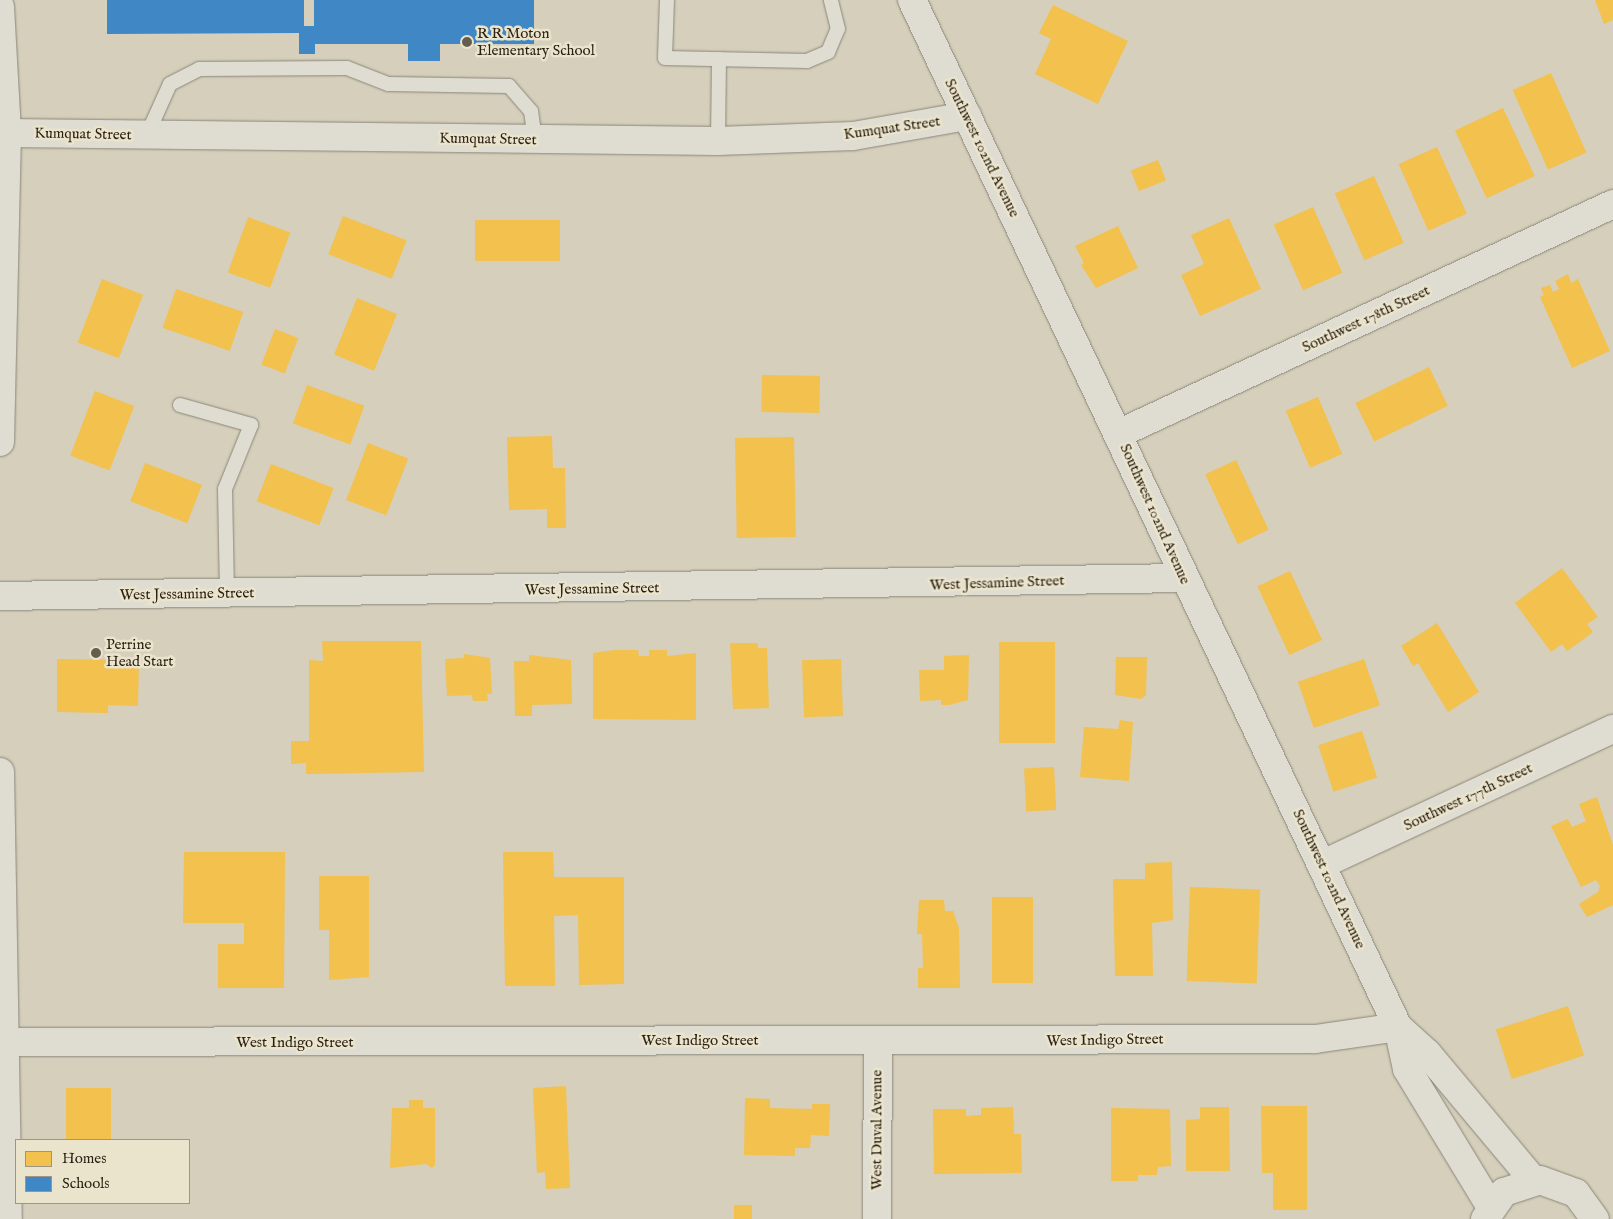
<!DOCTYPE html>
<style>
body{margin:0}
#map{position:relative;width:1613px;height:1219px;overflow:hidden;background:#d5cfbb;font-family:"IM FELL English",serif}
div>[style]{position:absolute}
.homes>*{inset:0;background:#f2c14e;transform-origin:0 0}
.schools>*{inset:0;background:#3f88c5}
.roads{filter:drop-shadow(0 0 1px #8b867a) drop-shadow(0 0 1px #8b867a)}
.service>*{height:14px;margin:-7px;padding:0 7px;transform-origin:7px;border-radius:7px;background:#dfdcd2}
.minor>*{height:28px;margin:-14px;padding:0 14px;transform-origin:14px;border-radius:14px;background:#dfdcd2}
.tertiary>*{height:28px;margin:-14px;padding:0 14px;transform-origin:14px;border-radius:14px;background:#dfdcd2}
.dots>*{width:14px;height:14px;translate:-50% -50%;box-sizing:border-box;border:2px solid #ebe4cc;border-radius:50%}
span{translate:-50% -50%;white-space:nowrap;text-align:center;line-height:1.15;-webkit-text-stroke:5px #ebe4cc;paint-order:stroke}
.poi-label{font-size:15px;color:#2a1f13}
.left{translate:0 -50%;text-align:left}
.street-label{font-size:15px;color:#2a1f13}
.legend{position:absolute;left:15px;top:1139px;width:175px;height:65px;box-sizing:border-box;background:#ebe4cc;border:1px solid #9e9582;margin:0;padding:6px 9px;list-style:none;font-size:15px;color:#2a1f13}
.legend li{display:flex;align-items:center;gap:10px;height:25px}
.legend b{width:25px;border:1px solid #9e9582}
</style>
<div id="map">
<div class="homes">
<div style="clip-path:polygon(1595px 0,1613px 0,1613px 20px,1604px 24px)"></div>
<div style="clip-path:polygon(1053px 5px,1128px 41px,1098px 104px,1035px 74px,1051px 39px,1039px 33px)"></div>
<div style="left:1551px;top:73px;width:87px;height:42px;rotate:66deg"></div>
<div style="left:1503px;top:108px;width:75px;height:53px;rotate:65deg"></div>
<div style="left:1437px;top:147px;width:73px;height:42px;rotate:66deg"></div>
<div style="left:1158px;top:160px;width:22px;height:29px;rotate:69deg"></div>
<div style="left:1374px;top:176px;width:73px;height:43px;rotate:66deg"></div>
<div style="left:1313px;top:207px;width:72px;height:43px;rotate:66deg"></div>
<div style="left:343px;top:216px;width:68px;height:41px;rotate:21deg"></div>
<div style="left:248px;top:217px;width:45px;height:59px;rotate:20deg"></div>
<div style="clip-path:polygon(1229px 218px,1261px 289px,1200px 316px,1181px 275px,1204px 264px,1191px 235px)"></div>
<div style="left:475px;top:220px;width:85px;height:41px"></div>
<div style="clip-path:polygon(1118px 226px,1138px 268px,1096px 288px,1081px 265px,1084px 263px,1075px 246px)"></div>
<div style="clip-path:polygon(1568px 274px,1571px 283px,1578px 279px,1610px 351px,1572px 368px,1540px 297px,1544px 295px,1541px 288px,1550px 285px,1553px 292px,1559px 289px,1555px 281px)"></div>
<div style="left:102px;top:279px;width:44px;height:68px;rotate:21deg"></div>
<div style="left:176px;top:289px;width:71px;height:41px;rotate:19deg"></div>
<div style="left:357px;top:298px;width:43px;height:61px;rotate:22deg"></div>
<div style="left:275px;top:329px;width:25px;height:38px;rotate:21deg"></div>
<div style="left:1429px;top:367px;width:43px;height:82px;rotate:64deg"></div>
<div style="left:762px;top:375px;width:58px;height:37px;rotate:1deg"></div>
<div style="left:307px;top:385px;width:61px;height:41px;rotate:20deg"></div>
<div style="left:95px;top:391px;width:42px;height:69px;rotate:21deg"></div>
<div style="left:1318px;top:397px;width:62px;height:35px;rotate:67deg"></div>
<div style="clip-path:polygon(552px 436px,553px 468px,565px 468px,566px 528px,547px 528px,547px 509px,509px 510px,507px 437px)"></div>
<div style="left:794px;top:437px;width:100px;height:59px;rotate:89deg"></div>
<div style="left:368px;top:443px;width:43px;height:61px;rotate:21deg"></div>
<div style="left:1236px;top:460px;width:77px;height:34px;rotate:65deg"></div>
<div style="left:145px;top:463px;width:61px;height:41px;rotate:21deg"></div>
<div style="left:271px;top:464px;width:67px;height:40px;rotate:21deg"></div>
<div style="clip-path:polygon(1562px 568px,1598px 617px,1587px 624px,1593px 632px,1580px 642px,1567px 651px,1562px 644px,1551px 652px,1515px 603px)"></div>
<div style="left:1290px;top:571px;width:76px;height:36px;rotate:65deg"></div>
<div style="clip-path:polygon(1437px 623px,1479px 692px,1448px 712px,1418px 663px,1413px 666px,1401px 646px)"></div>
<div style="clip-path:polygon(322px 641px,421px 641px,424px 772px,306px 774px,306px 763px,291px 764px,291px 741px,309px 741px,309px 660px,323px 661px)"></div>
<div style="left:999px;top:642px;width:56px;height:101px"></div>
<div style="clip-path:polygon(730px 643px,758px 643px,758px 648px,767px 648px,769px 708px,733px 709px)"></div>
<div style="clip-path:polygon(614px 650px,638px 650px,639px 656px,649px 656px,649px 650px,667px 650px,667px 656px,696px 653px,696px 720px,593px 719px,593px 653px)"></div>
<div style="clip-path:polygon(464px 654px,490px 658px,492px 694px,487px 694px,488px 701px,473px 701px,472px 695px,447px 696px,445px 659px,464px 658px)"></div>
<div style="clip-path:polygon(529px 655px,571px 660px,572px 704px,532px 705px,532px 716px,515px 716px,514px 661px,529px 661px)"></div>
<div style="clip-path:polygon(969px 655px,968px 700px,949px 705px,941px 705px,941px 700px,920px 701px,919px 670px,944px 670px,944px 656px)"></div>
<div style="clip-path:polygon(1116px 657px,1147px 657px,1146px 695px,1141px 699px,1115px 695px)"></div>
<div style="clip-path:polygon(57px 659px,139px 660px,138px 706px,108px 705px,108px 713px,57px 712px)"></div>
<div style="left:841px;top:659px;width:57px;height:39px;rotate:88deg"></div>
<div style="left:1364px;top:659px;width:49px;height:70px;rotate:71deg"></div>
<div style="clip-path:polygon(1120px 720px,1133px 722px,1129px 781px,1080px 777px,1084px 727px,1118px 729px)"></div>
<div style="left:1362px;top:731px;width:49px;height:46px;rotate:72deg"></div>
<div style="left:1054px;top:767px;width:43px;height:30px;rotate:87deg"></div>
<div style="clip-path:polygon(1597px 797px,1613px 845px,1613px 905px,1587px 917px,1579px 904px,1598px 892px,1600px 886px,1596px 880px,1581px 887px,1551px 826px,1568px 819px,1572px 827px,1586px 821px,1579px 804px)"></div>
<div style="clip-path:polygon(184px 852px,285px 852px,284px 988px,218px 988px,218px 944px,244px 944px,244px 923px,183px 923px)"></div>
<div style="clip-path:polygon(503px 852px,553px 852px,554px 877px,624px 877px,624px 984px,579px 985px,578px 915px,554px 916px,555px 986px,505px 986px)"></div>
<div style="clip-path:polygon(1172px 862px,1173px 920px,1152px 923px,1153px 976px,1115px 976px,1113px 879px,1145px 879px,1145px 863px)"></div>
<div style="clip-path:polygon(319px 876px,369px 876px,369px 977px,329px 980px,329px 930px,319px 930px)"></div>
<div style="left:1190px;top:887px;width:70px;height:94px;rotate:2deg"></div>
<div style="left:992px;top:897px;width:41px;height:86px"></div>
<div style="clip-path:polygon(919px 900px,944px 900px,945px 911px,953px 911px,959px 928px,960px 988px,918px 988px,918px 968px,923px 968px,922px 934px,917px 934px)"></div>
<div style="left:1568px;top:1006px;width:52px;height:76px;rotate:72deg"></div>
<div style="clip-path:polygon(566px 1086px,570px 1188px,546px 1189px,545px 1172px,537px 1173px,533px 1088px)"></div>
<div style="left:66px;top:1088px;width:45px;height:52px"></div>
<div style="clip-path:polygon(745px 1098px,770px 1099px,770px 1108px,812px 1109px,812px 1104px,830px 1104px,829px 1136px,811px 1135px,810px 1148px,795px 1148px,795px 1156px,744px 1155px)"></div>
<div style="clip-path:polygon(409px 1100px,423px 1100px,423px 1108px,435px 1108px,435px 1165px,432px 1168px,426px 1164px,390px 1168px,392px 1108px,409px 1108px)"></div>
<div style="clip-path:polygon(1261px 1106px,1307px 1106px,1307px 1210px,1273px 1210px,1273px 1173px,1262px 1173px)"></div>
<div style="clip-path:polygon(1013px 1107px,1014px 1134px,1021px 1134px,1022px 1173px,934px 1174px,933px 1109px,966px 1109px,966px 1116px,981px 1115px,981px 1108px)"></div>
<div style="clip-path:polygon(1200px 1107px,1229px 1107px,1230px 1171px,1186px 1171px,1186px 1120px,1200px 1119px)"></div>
<div style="clip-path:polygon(1111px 1108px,1170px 1109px,1171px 1166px,1158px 1167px,1157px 1175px,1138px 1175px,1138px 1181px,1111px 1181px)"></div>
<div style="left:734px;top:1205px;width:18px;height:14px"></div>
</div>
<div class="schools">
<div style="clip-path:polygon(107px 0,304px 0,304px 26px,314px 26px,314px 0,534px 0,534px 44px,440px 44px,440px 61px,408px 61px,408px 44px,315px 44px,315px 54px,299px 54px,299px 33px,107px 34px)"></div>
</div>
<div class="roads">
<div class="service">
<div style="left:667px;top:0;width:58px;rotate:92deg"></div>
<div style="left:665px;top:58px;width:142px;rotate:1.2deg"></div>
<div style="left:807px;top:61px;width:23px;rotate:-23deg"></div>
<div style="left:828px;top:52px;width:25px;rotate:-67deg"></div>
<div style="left:838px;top:29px;width:30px;rotate:-104deg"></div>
<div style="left:147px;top:135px;width:56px;rotate:-65.7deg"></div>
<div style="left:170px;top:84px;width:33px;rotate:-27deg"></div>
<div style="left:199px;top:69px;width:148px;rotate:-0.4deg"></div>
<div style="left:347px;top:68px;width:44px;rotate:21.3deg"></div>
<div style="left:388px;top:84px;width:121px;rotate:0.9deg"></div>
<div style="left:509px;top:86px;width:33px;rotate:49deg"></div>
<div style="left:531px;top:111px;width:28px;rotate:82deg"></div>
<div style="left:718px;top:141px;width:82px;rotate:-89.3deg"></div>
<div style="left:180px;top:405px;width:74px;rotate:15.7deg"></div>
<div style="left:251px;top:425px;width:69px;rotate:112.1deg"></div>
<div style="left:225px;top:489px;width:104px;rotate:88.9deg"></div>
</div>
<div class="minor">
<div style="left:912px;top:0;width:1136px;rotate:64.68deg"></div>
<div style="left:1398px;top:1027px;width:43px;rotate:77.9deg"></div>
<div style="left:1407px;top:1069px;width:162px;rotate:58.7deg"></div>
<div style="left:7px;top:133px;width:711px;rotate:0.64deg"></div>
<div style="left:718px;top:141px;width:135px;rotate:-2.1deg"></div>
<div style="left:853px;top:136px;width:116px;rotate:-10deg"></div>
<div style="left:1118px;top:434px;width:546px;rotate:-24.92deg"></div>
<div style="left:0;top:596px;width:1183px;rotate:-0.87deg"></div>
<div style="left:1323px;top:864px;width:320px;rotate:-25deg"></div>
<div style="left:1398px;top:1027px;width:39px;rotate:42deg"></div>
<div style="left:1427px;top:1053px;width:167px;rotate:50.1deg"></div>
<div style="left:0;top:1042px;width:1315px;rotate:-0.13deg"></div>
<div style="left:1315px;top:1039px;width:84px;rotate:-8.2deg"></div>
<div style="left:877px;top:1219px;width:178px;rotate:-89.7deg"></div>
</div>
<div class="tertiary">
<div style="left:0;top:7px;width:126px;rotate:86.8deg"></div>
<div style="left:7px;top:133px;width:309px;rotate:91.3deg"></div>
<div style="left:0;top:772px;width:447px;rotate:89deg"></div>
<div style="left:1485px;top:1219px;width:33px;rotate:-55deg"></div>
<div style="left:1504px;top:1192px;width:38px;rotate:-18deg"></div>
<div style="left:1540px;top:1180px;width:38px;rotate:20deg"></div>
<div style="left:1576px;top:1193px;width:32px;rotate:54deg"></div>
</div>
</div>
<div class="dots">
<div style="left:467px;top:42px;background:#665d4e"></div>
<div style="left:96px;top:653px;background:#665d4e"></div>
</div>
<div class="poi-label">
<span class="left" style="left:477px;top:42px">R R Moton<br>Elementary School</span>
<span class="left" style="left:106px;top:653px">Perrine<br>Head Start</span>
</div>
<div class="street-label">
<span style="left:892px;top:128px;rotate:-8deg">Kumquat Street</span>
<span style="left:83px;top:134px;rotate:1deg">Kumquat Street</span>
<span style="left:488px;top:139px;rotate:1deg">Kumquat Street</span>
<span style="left:982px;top:148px;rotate:64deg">Southwest 102nd Avenue</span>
<span style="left:1366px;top:319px;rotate:-25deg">Southwest 178th Street</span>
<span style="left:1155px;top:514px;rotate:66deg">Southwest 102nd Avenue</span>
<span style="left:997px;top:583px;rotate:-2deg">West Jessamine Street</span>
<span style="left:592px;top:589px;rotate:-1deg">West Jessamine Street</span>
<span style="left:187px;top:594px;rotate:-1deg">West Jessamine Street</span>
<span style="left:1468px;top:797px;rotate:-25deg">Southwest 177th Street</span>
<span style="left:1329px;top:879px;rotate:65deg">Southwest 102nd Avenue</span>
<span style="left:1105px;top:1040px;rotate:-1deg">West Indigo Street</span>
<span style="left:700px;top:1041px">West Indigo Street</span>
<span style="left:295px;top:1043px">West Indigo Street</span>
<span style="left:877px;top:1130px;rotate:-90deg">West Duval Avenue</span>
</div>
<ul class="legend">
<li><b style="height:14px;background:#f2c14e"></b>Homes</li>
<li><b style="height:14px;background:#3f88c5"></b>Schools</li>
</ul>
</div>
